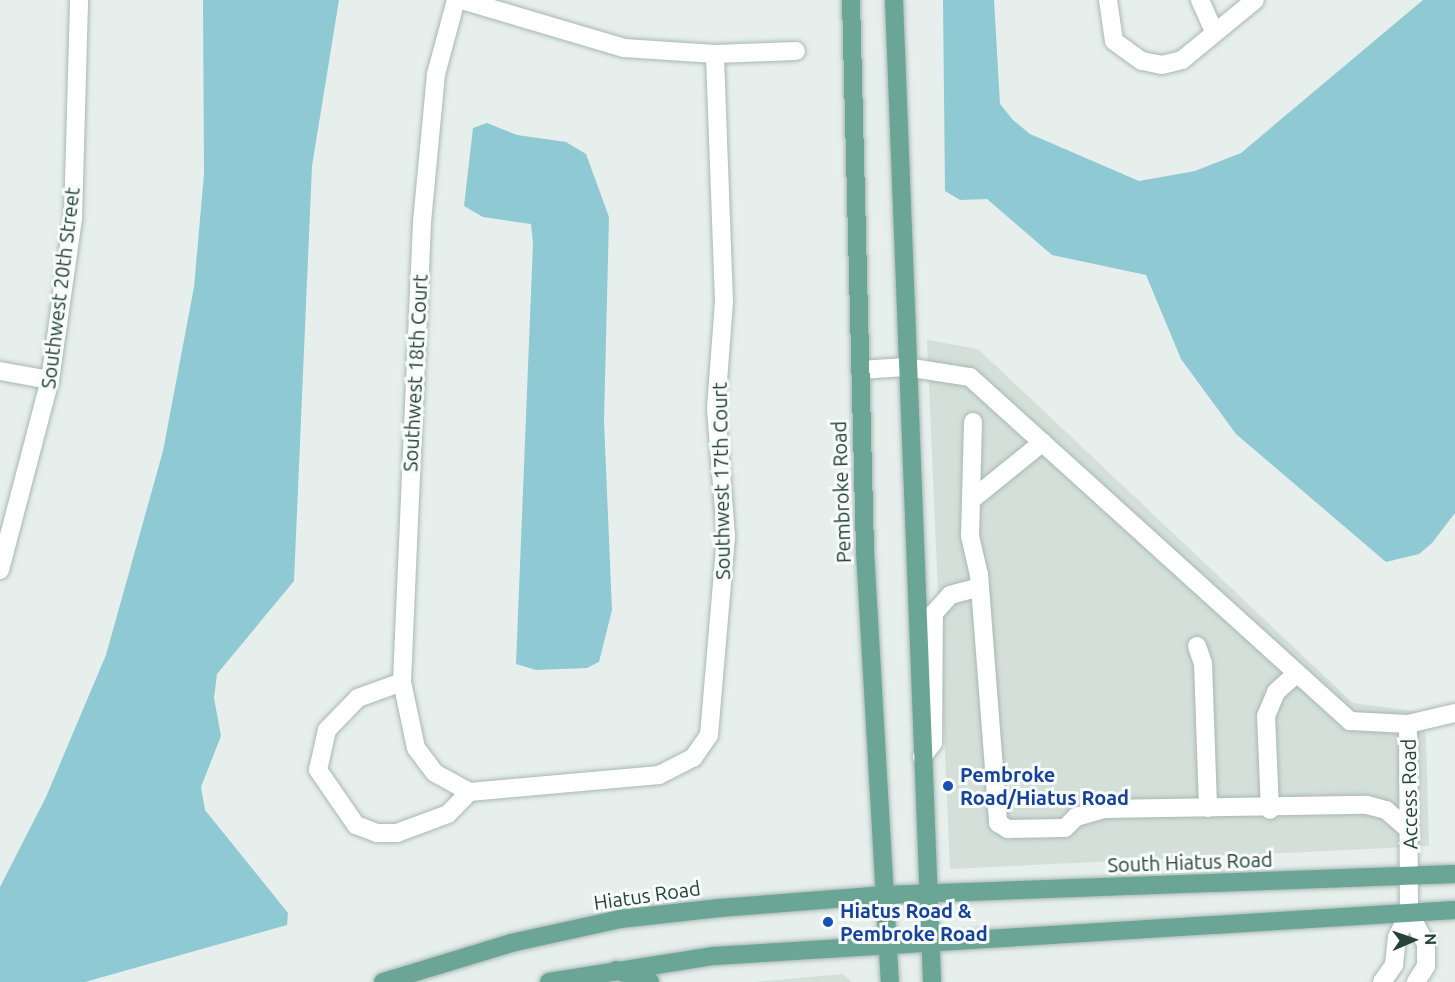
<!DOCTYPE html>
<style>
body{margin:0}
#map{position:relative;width:1455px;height:982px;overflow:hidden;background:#e6efeb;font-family:Ubuntu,sans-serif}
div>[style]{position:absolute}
.built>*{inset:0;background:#d4dfda}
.water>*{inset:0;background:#8ec9d4}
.roads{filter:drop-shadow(0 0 2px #a8b8b2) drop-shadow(0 0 2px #a8b8b2)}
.minor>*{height:18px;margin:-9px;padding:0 9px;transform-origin:9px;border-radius:9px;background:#fff}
.major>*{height:18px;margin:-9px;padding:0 9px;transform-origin:9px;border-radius:9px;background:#6aa596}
.dots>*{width:16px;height:16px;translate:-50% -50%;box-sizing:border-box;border:3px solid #f7fbf9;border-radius:50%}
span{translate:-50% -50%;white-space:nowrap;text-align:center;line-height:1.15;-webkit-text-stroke:6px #f7fbf9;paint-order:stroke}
.street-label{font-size:20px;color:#24423a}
.transit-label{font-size:20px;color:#164399;font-weight:700}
.left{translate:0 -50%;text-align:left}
.north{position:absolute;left:1383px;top:910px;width:60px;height:60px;-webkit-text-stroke:4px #f7fbf9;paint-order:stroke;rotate:88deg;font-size:16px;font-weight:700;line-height:24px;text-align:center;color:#24423a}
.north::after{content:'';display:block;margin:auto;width:21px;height:27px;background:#24423a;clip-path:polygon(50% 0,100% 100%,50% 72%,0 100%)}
</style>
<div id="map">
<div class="built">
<div style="clip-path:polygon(927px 340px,978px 349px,1353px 703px,1421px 712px,1426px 736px,1429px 846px,950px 869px)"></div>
<div style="clip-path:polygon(843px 974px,852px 982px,754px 982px)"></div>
</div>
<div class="water">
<div style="clip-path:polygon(203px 0,339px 0,312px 166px,294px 581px,217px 674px,214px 698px,221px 736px,201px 787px,205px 810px,288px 913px,287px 925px,85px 982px,0 982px,0 887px,46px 797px,106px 655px,163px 451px,194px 287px,204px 174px)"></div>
<div style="clip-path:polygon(943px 0,994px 0,1000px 104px,1013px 120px,1030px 134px,1139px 181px,1195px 171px,1241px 153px,1423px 0,1455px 0,1455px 513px,1432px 543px,1419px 554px,1386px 562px,1236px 434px,1181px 359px,1146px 275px,1052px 255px,987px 199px,960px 200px,945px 191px)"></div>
<div style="clip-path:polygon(487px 123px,517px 135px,566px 142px,586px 154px,609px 217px,604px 421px,612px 610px,599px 662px,587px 668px,536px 670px,516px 664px,533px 243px,531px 224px,483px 217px,464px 206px,473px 128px)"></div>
</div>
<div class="roads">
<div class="minor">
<div style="left:456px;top:0;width:77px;rotate:105.1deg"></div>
<div style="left:436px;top:74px;width:150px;rotate:95.4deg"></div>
<div style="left:422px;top:223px;width:459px;rotate:92.5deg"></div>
<div style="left:402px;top:682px;width:67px;rotate:78deg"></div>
<div style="left:416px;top:748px;width:31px;rotate:53deg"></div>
<div style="left:435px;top:773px;width:39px;rotate:29deg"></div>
<div style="left:469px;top:792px;width:191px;rotate:-5.1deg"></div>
<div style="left:659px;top:775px;width:38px;rotate:-27deg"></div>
<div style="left:693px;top:758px;width:28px;rotate:-55deg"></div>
<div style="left:709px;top:735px;width:200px;rotate:-85.1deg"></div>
<div style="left:726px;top:536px;width:128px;rotate:-94.5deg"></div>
<div style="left:716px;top:408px;width:106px;rotate:-85.7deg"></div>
<div style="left:724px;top:302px;width:248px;rotate:-92.1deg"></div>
<div style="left:462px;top:0;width:169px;rotate:16.5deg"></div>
<div style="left:624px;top:48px;width:91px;rotate:3.8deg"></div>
<div style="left:715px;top:54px;width:81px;rotate:-2.1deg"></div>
<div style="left:1108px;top:0;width:41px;rotate:81.7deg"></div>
<div style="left:1114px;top:41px;width:34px;rotate:36deg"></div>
<div style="left:1142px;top:61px;width:20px;rotate:11deg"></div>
<div style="left:1162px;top:65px;width:21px;rotate:-14deg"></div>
<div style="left:1182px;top:60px;width:94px;rotate:-39.4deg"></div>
<div style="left:1200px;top:0;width:36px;rotate:66deg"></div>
<div style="left:860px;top:370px;width:46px;rotate:-3.7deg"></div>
<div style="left:906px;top:367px;width:65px;rotate:8.9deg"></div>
<div style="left:970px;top:377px;width:513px;rotate:42.15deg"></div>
<div style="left:1350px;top:721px;width:58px;rotate:3deg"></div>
<div style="left:0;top:371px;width:51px;rotate:10.2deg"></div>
<div style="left:973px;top:422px;width:114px;rotate:91.5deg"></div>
<div style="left:970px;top:536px;width:39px;rotate:77deg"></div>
<div style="left:979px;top:574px;width:250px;rotate:85.6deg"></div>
<div style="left:998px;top:823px;width:12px;rotate:31deg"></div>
<div style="left:1008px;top:829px;width:57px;rotate:-1deg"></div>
<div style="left:1065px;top:828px;width:16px;rotate:-45deg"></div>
<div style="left:1076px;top:817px;width:29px;rotate:-16deg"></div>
<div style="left:1104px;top:809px;width:263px;rotate:-0.9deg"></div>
<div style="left:1367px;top:805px;width:20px;rotate:15deg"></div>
<div style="left:1386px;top:810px;width:32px;rotate:41deg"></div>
<div style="left:975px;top:497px;width:87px;rotate:-39deg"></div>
<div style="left:0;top:570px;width:196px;rotate:-75.3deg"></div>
<div style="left:50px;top:380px;width:164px;rotate:-81.9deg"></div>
<div style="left:73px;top:218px;width:218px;rotate:-88.4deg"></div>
<div style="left:1197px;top:646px;width:18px;rotate:71deg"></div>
<div style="left:1203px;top:663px;width:145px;rotate:88deg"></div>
<div style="left:402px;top:682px;width:47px;rotate:160deg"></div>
<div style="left:358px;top:698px;width:45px;rotate:134.1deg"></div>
<div style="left:327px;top:730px;width:41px;rotate:102.7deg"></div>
<div style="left:318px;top:770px;width:67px;rotate:55.4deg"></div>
<div style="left:356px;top:825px;width:22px;rotate:21deg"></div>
<div style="left:377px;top:833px;width:20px"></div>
<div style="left:397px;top:833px;width:54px;rotate:-20.4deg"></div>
<div style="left:448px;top:814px;width:30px;rotate:-46deg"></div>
<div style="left:922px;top:757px;width:18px;rotate:-52deg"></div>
<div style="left:933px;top:743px;width:130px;rotate:-89.6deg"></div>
<div style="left:934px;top:613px;width:24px;rotate:-48deg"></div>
<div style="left:950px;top:595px;width:30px;rotate:-15deg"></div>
<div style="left:1270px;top:810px;width:94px;rotate:-92.4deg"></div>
<div style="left:1266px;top:716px;width:26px;rotate:-67deg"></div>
<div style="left:1276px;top:692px;width:28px;rotate:-42deg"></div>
<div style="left:1409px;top:913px;width:35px;rotate:61deg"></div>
<div style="left:1426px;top:944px;width:22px;rotate:90deg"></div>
<div style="left:1426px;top:966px;width:19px;rotate:122deg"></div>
<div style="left:1382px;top:982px;width:21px;rotate:-55deg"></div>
<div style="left:1394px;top:965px;width:28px;rotate:-84deg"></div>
<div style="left:1397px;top:937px;width:27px;rotate:-63deg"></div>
<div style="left:1409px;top:913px;width:189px;rotate:-90.3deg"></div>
<div style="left:1408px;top:724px;width:48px;rotate:-13.2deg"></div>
</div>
<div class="major">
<div style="left:851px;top:0;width:551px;rotate:88.54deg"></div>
<div style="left:865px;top:551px;width:432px;rotate:86.7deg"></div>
<div style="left:894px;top:0;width:983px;rotate:87.78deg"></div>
<div style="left:616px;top:970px;width:36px;rotate:19deg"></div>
<div style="left:383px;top:982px;width:134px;rotate:-16.9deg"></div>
<div style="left:511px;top:943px;width:112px;rotate:-12.4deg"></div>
<div style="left:620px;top:919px;width:100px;rotate:-6.3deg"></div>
<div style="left:719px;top:908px;width:167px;rotate:-4.5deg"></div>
<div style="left:885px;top:895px;width:570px;rotate:-2.11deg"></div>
<div style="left:549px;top:982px;width:167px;rotate:-9deg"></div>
<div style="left:714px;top:956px;width:742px;rotate:-3.55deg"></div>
</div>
</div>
<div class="dots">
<div style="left:948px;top:786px;background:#1a4fb4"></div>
<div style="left:828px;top:922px;background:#1a4fb4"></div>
</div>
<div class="street-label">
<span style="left:60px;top:288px;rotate:-83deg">Southwest 20th Street</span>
<span style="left:415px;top:373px;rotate:-87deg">Southwest 18th Court</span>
<span style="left:721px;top:481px;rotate:-91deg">Southwest 17th Court</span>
<span style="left:841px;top:492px;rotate:-92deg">Pembroke Road</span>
<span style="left:1409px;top:794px;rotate:-91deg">Access Road</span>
<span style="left:1190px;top:862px;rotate:-2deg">South Hiatus Road</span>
<span style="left:647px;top:895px;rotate:-8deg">Hiatus Road</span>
</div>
<div class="transit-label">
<span class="left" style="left:960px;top:786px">Pembroke<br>Road/Hiatus Road</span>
<span class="left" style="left:840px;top:922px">Hiatus Road &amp;<br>Pembroke Road</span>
</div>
<div class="north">N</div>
</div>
